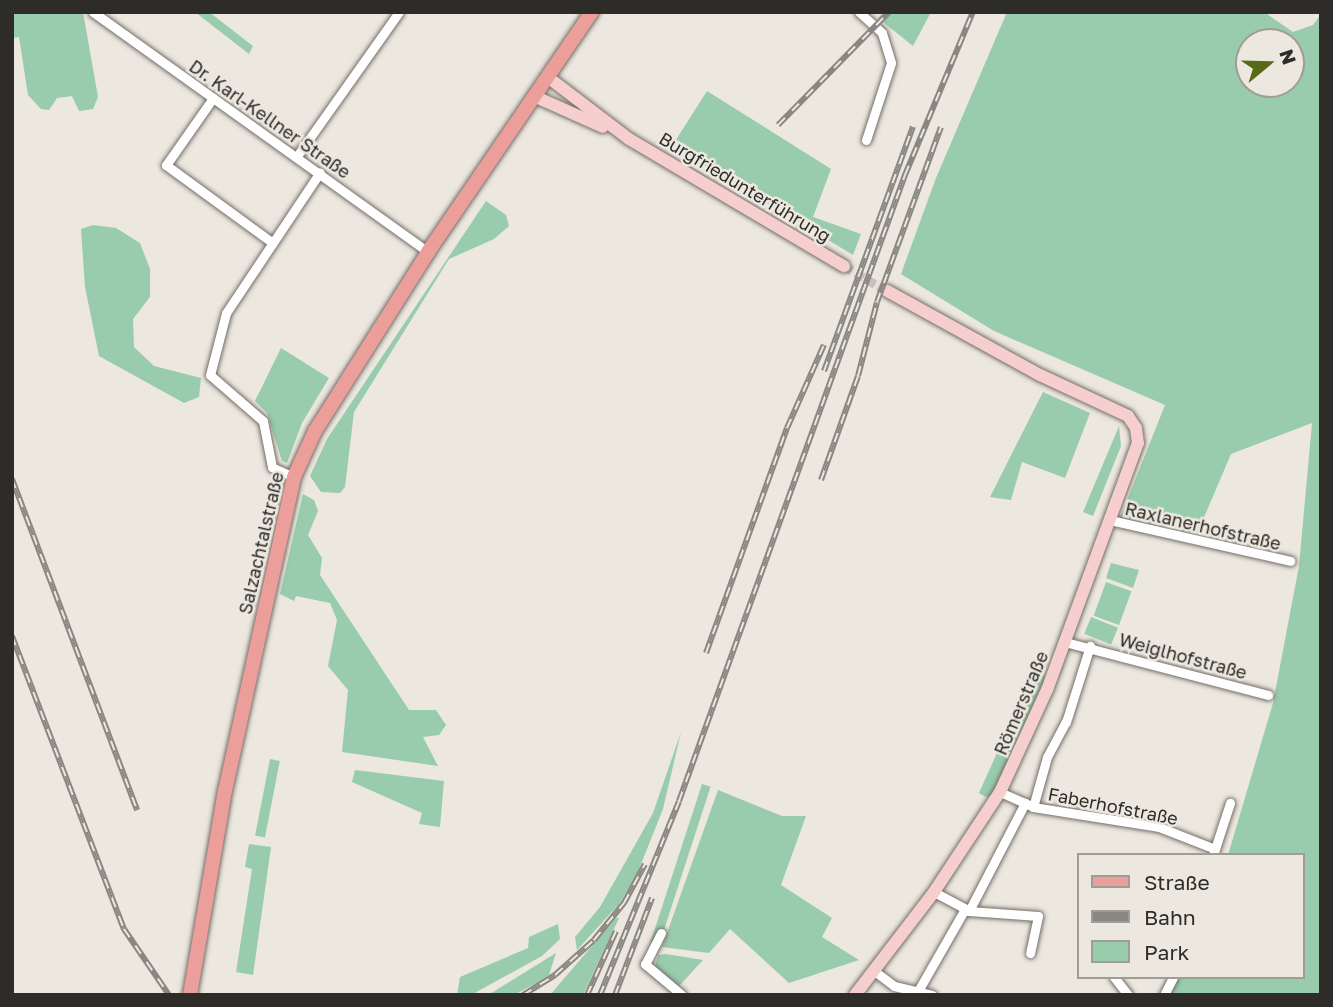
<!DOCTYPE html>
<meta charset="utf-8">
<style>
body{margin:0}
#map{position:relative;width:1333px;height:1007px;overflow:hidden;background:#ece7df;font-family:"Golos Text",sans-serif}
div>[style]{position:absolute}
.green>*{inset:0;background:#98ccac;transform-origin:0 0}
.street-tunnel>*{height:9px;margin-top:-4.5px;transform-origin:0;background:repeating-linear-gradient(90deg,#c6c2bb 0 9px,transparent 0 13.5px)}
.roads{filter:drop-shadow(0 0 2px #736f68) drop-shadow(0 0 2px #736f68)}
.street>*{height:9px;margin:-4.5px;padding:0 4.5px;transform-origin:4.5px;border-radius:4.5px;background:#fff}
.secondary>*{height:12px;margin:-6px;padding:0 6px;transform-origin:6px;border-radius:6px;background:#f5cecd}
.primary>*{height:14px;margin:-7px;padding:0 7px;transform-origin:7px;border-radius:7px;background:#ec9e9a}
.rail>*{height:6px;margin-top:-3px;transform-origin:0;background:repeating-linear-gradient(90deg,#ece7df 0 10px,#8a8782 0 20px);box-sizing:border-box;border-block:2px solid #8a8782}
span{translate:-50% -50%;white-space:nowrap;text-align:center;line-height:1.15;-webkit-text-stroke:5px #ece7df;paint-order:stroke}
.street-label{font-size:18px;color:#2e2c29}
.frame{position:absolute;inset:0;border:14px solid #2e2c29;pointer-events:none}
.legend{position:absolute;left:1077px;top:853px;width:228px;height:126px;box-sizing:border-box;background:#ece7df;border:2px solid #a09c96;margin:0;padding:9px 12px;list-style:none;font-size:21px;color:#2e2c29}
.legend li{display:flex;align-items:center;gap:14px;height:35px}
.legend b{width:35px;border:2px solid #a09c96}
.north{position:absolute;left:1235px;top:28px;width:70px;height:70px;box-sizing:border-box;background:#ece7df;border:2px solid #a09c96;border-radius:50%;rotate:71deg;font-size:19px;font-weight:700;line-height:28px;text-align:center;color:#2e2c29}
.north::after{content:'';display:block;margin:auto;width:24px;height:32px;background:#576a18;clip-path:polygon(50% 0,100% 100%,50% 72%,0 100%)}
</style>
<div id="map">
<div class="green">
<div style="clip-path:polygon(12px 12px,83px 12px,98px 97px,93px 109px,79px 111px,72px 96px,57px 98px,49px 110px,41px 109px,28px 95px,19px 37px,12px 38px)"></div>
<div style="clip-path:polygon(195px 12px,209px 12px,253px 46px,249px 54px)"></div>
<div style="clip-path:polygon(884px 12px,931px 12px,913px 46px,878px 18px)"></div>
<div style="clip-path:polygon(evenodd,1007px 12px,1264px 12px,1293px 32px,1313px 25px,1321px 14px,1321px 995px,1170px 995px,1178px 977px,1303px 977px,1303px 855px,1228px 855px,1273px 703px,1299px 566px,1312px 423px,1231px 454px,1197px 534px,1120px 518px,1165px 405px,994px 331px,901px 274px,936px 178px,1007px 12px,1249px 42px,1291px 42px,1291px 84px,1249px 84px,1249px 42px)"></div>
<div style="clip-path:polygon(707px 91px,831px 169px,813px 217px,861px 234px,853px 255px,672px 146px)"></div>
<div style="clip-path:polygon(486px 201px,506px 215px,509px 226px,494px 239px,449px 259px,354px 412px,345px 487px,340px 493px,321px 492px,310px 476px,327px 439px)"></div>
<div style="clip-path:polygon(93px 225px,116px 228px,140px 243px,150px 269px,150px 297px,133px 319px,134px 347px,154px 366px,201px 378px,199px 397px,184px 403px,99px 356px,85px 287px,81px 229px)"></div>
<div style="clip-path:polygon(281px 348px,329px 378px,302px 423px,287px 463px,282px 461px,267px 413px,255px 401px)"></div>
<div style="clip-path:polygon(1043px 392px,1090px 413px,1065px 478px,1022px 462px,1011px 500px,990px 497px)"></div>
<div style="clip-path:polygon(1119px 426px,1121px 446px,1093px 516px,1083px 512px)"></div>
<div style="clip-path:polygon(303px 494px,314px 500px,318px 511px,308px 535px,322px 558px,320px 575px,409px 710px,436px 710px,446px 725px,439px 735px,423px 737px,438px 766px,342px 752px,348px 690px,328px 666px,337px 620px,330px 603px,296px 596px,294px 601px,280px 594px)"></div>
<div style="clip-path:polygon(1111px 563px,1139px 570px,1133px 588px,1106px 578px)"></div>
<div style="left:1106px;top:582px;width:27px;height:36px;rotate:20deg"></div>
<div style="left:1091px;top:617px;width:29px;height:18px;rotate:22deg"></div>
<div style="clip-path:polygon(1036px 666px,1046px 678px,1021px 738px,991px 796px,986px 797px,979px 793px)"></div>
<div style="clip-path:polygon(681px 732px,663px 809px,637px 874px,620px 903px,577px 950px,575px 937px,600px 907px,653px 813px)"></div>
<div style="left:270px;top:759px;width:10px;height:78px;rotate:11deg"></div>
<div style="clip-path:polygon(355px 770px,444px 781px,440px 827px,419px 824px,422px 813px,352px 782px)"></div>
<div style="left:702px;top:784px;width:9px;height:167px;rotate:18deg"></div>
<div style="clip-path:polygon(718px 790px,782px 816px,806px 816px,781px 885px,832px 918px,822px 937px,859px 960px,789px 983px,730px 929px,709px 953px,662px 947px)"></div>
<div style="clip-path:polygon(249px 844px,271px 847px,253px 975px,236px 972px,252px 869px,245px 867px)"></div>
<div style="clip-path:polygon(616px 918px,619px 918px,583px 995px,550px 995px)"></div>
<div style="clip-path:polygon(558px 924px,560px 939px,542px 956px,471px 995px,457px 995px,460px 977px,528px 948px,529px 937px)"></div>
<div style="clip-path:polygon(556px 953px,549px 975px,540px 981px,514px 995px,488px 995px)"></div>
<div style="clip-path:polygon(666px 954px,703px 960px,679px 986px,655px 966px,658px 955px)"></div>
</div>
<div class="street-tunnel">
<div style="left:844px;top:266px;width:50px;rotate:30.2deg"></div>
</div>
<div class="roads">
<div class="street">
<div style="left:93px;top:12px;width:412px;rotate:35.6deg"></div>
<div style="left:859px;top:12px;width:31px;rotate:42deg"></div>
<div style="left:882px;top:33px;width:31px;rotate:73deg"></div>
<div style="left:891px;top:63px;width:81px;rotate:108deg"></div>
<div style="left:213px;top:98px;width:82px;rotate:125deg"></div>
<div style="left:166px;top:165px;width:132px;rotate:36.1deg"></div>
<div style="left:297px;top:156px;width:176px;rotate:-54.7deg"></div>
<div style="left:294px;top:477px;width:24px;rotate:-156deg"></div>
<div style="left:272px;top:467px;width:47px;rotate:-101.1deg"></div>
<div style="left:263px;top:421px;width:70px;rotate:-139deg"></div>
<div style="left:210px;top:375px;width:64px;rotate:-75.5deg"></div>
<div style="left:226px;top:313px;width:169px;rotate:-56.3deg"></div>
<div style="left:1110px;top:520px;width:185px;rotate:12.8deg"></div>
<div style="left:1065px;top:642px;width:210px;rotate:14.6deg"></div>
<div style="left:1000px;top:792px;width:36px;rotate:24deg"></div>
<div style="left:1033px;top:807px;width:128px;rotate:9deg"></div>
<div style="left:1159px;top:827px;width:60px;rotate:21.4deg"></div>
<div style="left:1033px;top:807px;width:52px;rotate:-74.4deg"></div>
<div style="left:1047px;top:757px;width:40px;rotate:-62deg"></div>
<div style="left:1066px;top:722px;width:80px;rotate:-72.5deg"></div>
<div style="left:1213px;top:855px;width:55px;rotate:-71.9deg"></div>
<div style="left:934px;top:892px;width:40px;rotate:28deg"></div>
<div style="left:969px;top:911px;width:69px;rotate:4.1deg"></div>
<div style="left:1038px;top:916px;width:38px;rotate:102deg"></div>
<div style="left:969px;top:911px;width:122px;rotate:-62.6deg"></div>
<div style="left:661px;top:933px;width:35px;rotate:117deg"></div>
<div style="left:645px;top:964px;width:48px;rotate:40deg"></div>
<div style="left:873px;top:970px;width:26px;rotate:37deg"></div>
<div style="left:894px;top:986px;width:39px;rotate:13deg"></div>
<div style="left:1114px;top:977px;width:23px;rotate:52deg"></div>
<div style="left:918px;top:991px;width:95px;rotate:-60.2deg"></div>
<div style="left:1164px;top:995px;width:20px;rotate:-63deg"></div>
</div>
<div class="secondary">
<div style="left:549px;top:78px;width:101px;rotate:37.3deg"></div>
<div style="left:629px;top:139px;width:250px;rotate:30.6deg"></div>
<div style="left:536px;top:97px;width:73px;rotate:24.1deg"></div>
<div style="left:855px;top:995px;width:130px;rotate:-52.5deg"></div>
<div style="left:934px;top:892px;width:120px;rotate:-56.6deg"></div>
<div style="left:1000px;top:792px;width:112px;rotate:-65.3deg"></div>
<div style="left:1047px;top:690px;width:263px;rotate:-69.8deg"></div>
<div style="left:1138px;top:443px;width:15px;rotate:-98deg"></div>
<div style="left:1136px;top:428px;width:14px;rotate:-124deg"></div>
<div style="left:1128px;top:416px;width:97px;rotate:-155deg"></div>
<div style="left:1040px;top:375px;width:175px;rotate:-151.2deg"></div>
</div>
<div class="primary">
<div style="left:190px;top:995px;width:207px;rotate:-80.3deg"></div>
<div style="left:225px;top:791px;width:321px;rotate:-77.6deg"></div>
<div style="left:294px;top:477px;width:51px;rotate:-65.5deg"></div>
<div style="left:315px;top:431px;width:212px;rotate:-57.7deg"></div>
<div style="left:428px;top:252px;width:291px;rotate:-55.7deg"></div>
</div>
</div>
<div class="rail">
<div style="left:778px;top:125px;width:158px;rotate:-45.5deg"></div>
<div style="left:824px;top:371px;width:260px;rotate:-70deg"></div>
<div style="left:12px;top:479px;width:354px;rotate:69.3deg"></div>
<div style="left:821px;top:480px;width:110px;rotate:-70.4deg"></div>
<div style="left:858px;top:376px;width:76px;rotate:-75.6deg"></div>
<div style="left:877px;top:302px;width:186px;rotate:-69.9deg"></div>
<div style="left:12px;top:636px;width:314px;rotate:69.1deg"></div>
<div style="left:124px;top:929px;width:80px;rotate:55.7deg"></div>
<div style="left:706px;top:653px;width:239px;rotate:-70.2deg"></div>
<div style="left:787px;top:428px;width:91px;rotate:-66deg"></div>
<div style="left:523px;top:995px;width:38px;rotate:-32deg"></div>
<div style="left:555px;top:975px;width:52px;rotate:-41.9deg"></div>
<div style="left:594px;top:940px;width:48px;rotate:-51deg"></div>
<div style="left:624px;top:903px;width:44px;rotate:-61.7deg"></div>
<div style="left:587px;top:995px;width:70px;rotate:-65.6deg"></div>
<div style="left:600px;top:995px;width:209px;rotate:-67.8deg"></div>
<div style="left:679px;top:801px;width:666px;rotate:-70.15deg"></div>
<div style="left:905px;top:175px;width:177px;rotate:-67.4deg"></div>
<div style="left:615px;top:995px;width:104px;rotate:-69.1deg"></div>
</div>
<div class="street-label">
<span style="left:270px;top:119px;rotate:35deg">Dr. Karl-Kellner Straße</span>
<span style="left:745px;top:187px;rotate:31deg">Burgfriedunterführung</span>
<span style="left:1203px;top:526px;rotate:13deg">Raxlanerhofstraße</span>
<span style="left:261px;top:543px;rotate:-77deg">Salzachtalstraße</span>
<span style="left:1183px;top:656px;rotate:15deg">Weiglhofstraße</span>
<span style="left:1021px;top:703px;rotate:-67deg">Römerstraße</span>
<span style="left:1113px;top:806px;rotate:11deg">Faberhofstraße</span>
</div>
<div class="frame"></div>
<ul class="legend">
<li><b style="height:9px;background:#ec9e9a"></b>Straße</li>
<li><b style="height:9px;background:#8a8782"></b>Bahn</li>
<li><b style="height:19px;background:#98ccac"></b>Park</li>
</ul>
<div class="north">N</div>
</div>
